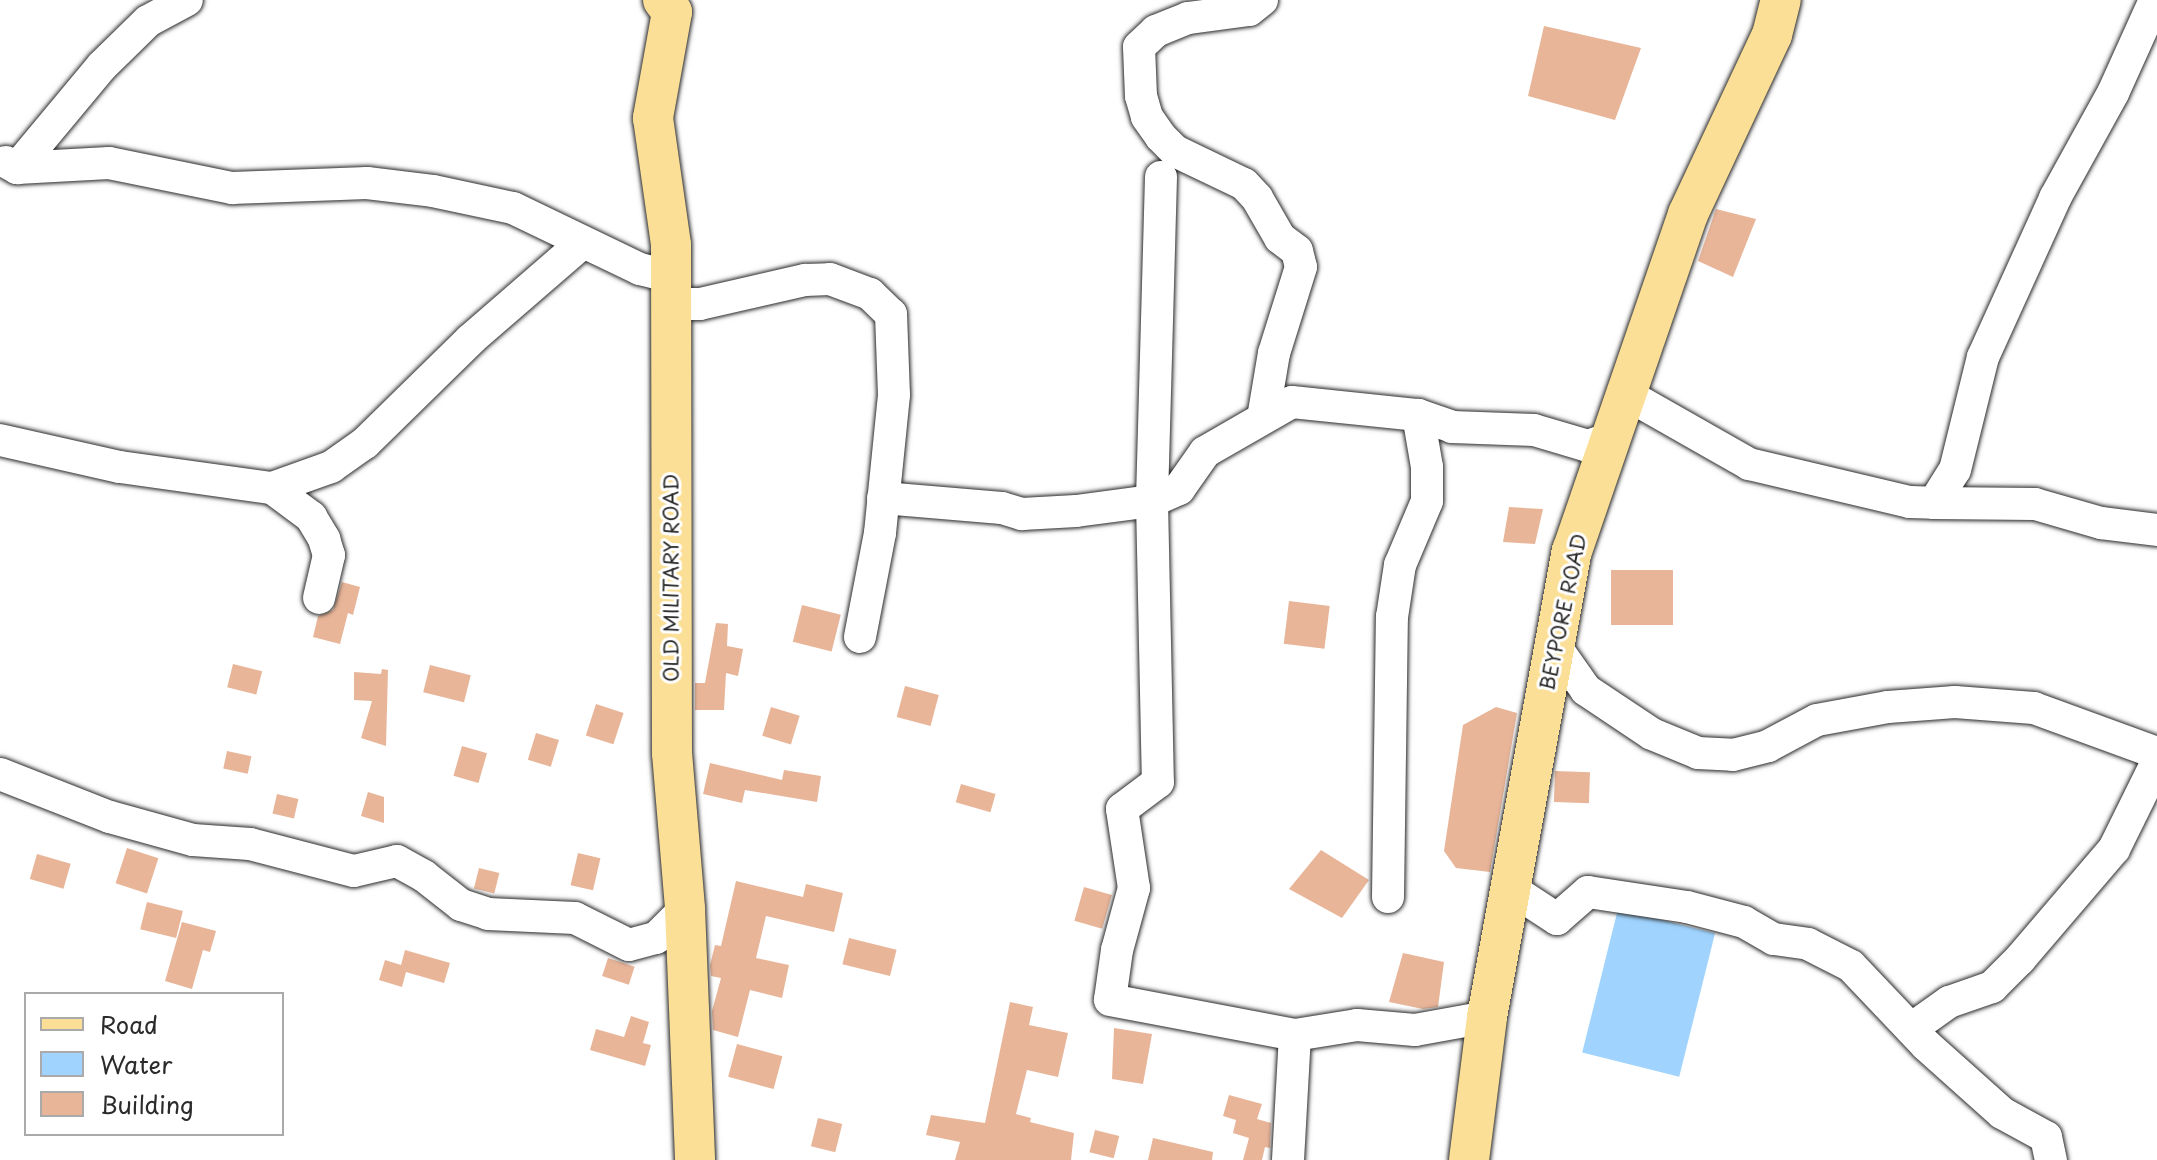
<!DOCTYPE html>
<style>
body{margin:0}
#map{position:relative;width:2157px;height:1160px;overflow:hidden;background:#fff;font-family:"Playpen Sans",sans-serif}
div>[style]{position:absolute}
.water>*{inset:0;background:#a0d4fe;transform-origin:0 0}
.building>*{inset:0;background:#e8b599;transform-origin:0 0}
.roads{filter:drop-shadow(0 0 2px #2b2b2b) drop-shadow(0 0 2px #2b2b2b)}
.minor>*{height:32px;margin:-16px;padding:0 16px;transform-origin:16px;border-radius:16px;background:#fff}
.major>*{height:40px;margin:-20px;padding:0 20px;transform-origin:20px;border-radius:20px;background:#fbdf96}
span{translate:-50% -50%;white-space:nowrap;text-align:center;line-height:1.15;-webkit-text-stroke:6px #fff;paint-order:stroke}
.street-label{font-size:20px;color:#2b2b2b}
.legend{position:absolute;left:24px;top:992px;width:260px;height:144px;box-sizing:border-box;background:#fff;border:2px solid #aaa;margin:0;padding:10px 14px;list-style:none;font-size:24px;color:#2b2b2b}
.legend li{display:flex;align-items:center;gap:16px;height:40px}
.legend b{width:40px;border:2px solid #aaa}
</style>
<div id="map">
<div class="water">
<div style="left:1618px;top:909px;width:100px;height:148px;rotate:14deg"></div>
</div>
<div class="building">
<div style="clip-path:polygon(1544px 26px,1641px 48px,1615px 120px,1528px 96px)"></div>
<div style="clip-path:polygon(1716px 209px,1756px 219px,1733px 277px,1698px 261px)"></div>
<div style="clip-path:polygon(1509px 507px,1543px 509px,1535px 544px,1503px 542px)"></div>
<div style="left:1611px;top:570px;width:62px;height:55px"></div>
<div style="clip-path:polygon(342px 582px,360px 587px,353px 615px,348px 613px,340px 644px,313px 637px,318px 616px,333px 610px)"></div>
<div style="left:1289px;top:601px;width:41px;height:43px;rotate:7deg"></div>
<div style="left:802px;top:605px;width:40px;height:38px;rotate:14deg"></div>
<div style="clip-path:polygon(716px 623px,728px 624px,727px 646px,743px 649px,738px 676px,726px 673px,724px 710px,695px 710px,695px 683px,705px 683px)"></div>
<div style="left:233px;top:664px;width:30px;height:24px;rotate:14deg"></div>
<div style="left:430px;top:665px;width:42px;height:28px;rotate:14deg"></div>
<div style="clip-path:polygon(382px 669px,388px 670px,386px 746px,361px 738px,372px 701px,354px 700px,354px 672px,381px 674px)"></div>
<div style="left:905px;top:686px;width:35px;height:32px;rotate:15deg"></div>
<div style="left:596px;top:704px;width:29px;height:33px;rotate:18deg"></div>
<div style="left:771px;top:707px;width:30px;height:30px;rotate:17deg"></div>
<div style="clip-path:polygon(1496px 707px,1517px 713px,1490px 872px,1456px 868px,1444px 851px,1463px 725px)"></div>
<div style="left:536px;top:733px;width:24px;height:28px;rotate:17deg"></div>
<div style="left:462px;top:746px;width:26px;height:31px;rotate:16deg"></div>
<div style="left:227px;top:751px;width:25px;height:18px;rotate:12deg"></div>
<div style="clip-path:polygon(710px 763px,782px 780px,784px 770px,821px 776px,817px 802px,745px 790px,742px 803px,703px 794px)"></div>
<div style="left:1555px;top:771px;width:35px;height:31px;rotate:2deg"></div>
<div style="left:961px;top:784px;width:36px;height:19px;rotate:16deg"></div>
<div style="clip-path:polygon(368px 792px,384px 797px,384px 823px,361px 816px)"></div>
<div style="left:277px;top:794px;width:22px;height:20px;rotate:13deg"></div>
<div style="left:127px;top:848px;width:33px;height:37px;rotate:18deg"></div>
<div style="clip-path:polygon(1321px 850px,1369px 880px,1342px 918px,1289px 889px)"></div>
<div style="left:578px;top:853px;width:23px;height:33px;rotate:13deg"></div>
<div style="left:37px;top:854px;width:35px;height:26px;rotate:16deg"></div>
<div style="left:479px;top:868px;width:21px;height:21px;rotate:14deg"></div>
<div style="clip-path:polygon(736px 881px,803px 897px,806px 884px,843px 893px,834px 932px,766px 916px,756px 958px,789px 965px,782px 998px,750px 990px,738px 1037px,713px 1030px,712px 1011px,721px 978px,711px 976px,710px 965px,715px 945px,721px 946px)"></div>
<div style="left:1084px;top:887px;width:29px;height:35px;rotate:16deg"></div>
<div style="left:147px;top:902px;width:37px;height:28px;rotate:14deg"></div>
<div style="clip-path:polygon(182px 922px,216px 931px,210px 952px,203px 950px,192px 989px,165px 981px)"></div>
<div style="left:849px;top:938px;width:49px;height:27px;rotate:14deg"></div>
<div style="clip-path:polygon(405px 950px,450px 963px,444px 983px,406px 972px,402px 987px,379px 980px,385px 960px,401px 965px)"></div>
<div style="clip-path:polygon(1403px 953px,1444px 962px,1438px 1007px,1423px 1009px,1389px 1002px)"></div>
<div style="left:608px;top:958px;width:28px;height:19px;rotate:18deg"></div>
<div style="clip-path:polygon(1010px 1002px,1033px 1007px,1029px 1025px,1068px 1033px,1058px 1077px,1027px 1070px,1016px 1114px,1031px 1118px,1030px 1122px,1074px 1133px,1071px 1160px,955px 1160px,960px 1142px,926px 1135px,931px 1115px,985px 1123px)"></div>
<div style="clip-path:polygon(631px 1016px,649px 1022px,643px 1043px,651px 1045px,645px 1066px,590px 1050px,596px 1029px,624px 1037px)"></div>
<div style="clip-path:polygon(1114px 1028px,1152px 1034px,1143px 1084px,1112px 1079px)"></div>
<div style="left:737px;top:1044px;width:47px;height:34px;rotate:15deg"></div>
<div style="clip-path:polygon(1229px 1095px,1262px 1104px,1257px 1119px,1271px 1123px,1270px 1148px,1265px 1147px,1262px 1160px,1243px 1160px,1249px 1138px,1233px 1133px,1236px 1120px,1223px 1116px)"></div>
<div style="left:818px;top:1118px;width:25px;height:29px;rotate:14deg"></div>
<div style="left:1095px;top:1130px;width:25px;height:23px;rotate:14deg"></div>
<div style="clip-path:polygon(1153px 1138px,1213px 1152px,1212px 1160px,1148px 1160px)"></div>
</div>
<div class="roads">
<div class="minor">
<div style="left:1262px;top:0;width:16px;rotate:142deg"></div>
<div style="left:1249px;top:10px;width:62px;rotate:172.5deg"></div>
<div style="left:1188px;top:18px;width:35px;rotate:158deg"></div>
<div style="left:1156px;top:31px;width:23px;rotate:137deg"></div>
<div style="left:1139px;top:47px;width:49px;rotate:87.7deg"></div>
<div style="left:1141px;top:96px;width:22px;rotate:74deg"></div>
<div style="left:1147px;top:117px;width:24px;rotate:55deg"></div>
<div style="left:1161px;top:137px;width:20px;rotate:45deg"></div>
<div style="left:1175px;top:151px;width:76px;rotate:25.6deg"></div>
<div style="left:1244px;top:184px;width:19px;rotate:47deg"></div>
<div style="left:1257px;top:198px;width:46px;rotate:60.1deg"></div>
<div style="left:1280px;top:238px;width:21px;rotate:37deg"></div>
<div style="left:1297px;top:251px;width:16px;rotate:76deg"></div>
<div style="left:1301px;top:267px;width:90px;rotate:107.4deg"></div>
<div style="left:1274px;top:353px;width:66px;rotate:99.6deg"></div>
<div style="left:6px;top:162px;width:13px;rotate:29deg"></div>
<div style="left:17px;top:168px;width:133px;rotate:-50.2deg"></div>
<div style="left:102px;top:66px;width:64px;rotate:-44.4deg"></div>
<div style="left:148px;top:21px;width:44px;rotate:-28.3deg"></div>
<div style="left:17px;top:168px;width:92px;rotate:-3.1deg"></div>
<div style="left:109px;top:163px;width:126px;rotate:11.5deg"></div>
<div style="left:232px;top:188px;width:135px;rotate:-2.1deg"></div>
<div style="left:367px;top:183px;width:66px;rotate:6.9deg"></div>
<div style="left:433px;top:191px;width:82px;rotate:12deg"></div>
<div style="left:513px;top:208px;width:141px;rotate:25.7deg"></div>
<div style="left:640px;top:269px;width:32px;rotate:14deg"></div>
<div style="left:1161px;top:177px;width:324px;rotate:91.6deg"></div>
<div style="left:1152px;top:501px;width:281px;rotate:88.8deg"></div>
<div style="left:1158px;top:782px;width:45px;rotate:143.1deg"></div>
<div style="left:1122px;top:809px;width:80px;rotate:81.4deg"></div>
<div style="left:1134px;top:888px;width:64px;rotate:105.3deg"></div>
<div style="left:1117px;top:950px;width:50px;rotate:98deg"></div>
<div style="left:1110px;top:1000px;width:188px;rotate:10.7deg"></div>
<div style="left:672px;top:304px;width:28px"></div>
<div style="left:700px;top:304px;width:108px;rotate:-12.9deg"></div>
<div style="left:805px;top:280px;width:25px;rotate:-2deg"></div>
<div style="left:830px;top:279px;width:43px;rotate:20.6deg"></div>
<div style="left:870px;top:294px;width:29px;rotate:44deg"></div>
<div style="left:891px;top:314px;width:81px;rotate:87.9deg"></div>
<div style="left:894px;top:395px;width:139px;rotate:95.8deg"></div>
<div style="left:880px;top:533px;width:106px;rotate:100.9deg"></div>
<div style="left:1626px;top:394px;width:142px;rotate:29.6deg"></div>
<div style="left:1749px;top:464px;width:165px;rotate:13.3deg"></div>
<div style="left:1910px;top:502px;width:24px;rotate:2deg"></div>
<div style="left:1934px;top:503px;width:39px;rotate:-58deg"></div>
<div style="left:1955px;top:470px;width:116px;rotate:-76.1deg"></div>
<div style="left:1983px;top:357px;width:175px;rotate:-65.6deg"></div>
<div style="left:2055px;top:198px;width:120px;rotate:-61.1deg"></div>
<div style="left:2113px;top:93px;width:102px;rotate:-65.7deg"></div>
<div style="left:0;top:440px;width:123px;rotate:12.7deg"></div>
<div style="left:120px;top:467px;width:153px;rotate:7.9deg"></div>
<div style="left:272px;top:488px;width:49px;rotate:36.6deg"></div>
<div style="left:311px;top:517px;width:26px;rotate:59deg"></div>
<div style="left:324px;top:539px;width:17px;rotate:73deg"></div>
<div style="left:329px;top:555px;width:44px;rotate:103.1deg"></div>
<div style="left:272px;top:488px;width:63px;rotate:-19.6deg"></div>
<div style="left:331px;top:467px;width:42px;rotate:-35.2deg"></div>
<div style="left:365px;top:443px;width:147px;rotate:-44.4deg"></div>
<div style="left:470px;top:340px;width:148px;rotate:-40.9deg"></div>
<div style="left:883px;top:498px;width:119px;rotate:4.8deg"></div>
<div style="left:1002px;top:508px;width:21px;rotate:17deg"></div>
<div style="left:1022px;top:514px;width:54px;rotate:-3.2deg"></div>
<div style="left:1076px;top:511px;width:77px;rotate:-7.5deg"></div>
<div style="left:1152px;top:501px;width:30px;rotate:-24deg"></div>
<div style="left:1179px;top:489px;width:45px;rotate:-54.9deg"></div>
<div style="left:1205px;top:452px;width:100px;rotate:-29.9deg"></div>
<div style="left:1292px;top:402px;width:127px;rotate:5.9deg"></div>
<div style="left:1418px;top:415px;width:36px;rotate:19deg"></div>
<div style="left:1452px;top:427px;width:82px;rotate:2.1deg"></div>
<div style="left:1534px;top:430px;width:56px;rotate:16.5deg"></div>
<div style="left:1588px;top:446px;width:21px;rotate:-19deg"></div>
<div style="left:1608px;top:439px;width:19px;rotate:-69deg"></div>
<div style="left:1934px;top:503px;width:101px;rotate:0.6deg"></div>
<div style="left:2035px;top:504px;width:69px;rotate:16.1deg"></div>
<div style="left:2101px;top:523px;width:56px;rotate:7.1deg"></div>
<div style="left:1555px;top:646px;width:54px;rotate:54.8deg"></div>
<div style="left:1586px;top:690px;width:79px;rotate:33.7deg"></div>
<div style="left:1652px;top:734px;width:50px;rotate:22.4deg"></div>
<div style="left:1698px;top:753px;width:35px;rotate:3deg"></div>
<div style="left:1733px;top:755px;width:36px;rotate:-14deg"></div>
<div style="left:1768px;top:746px;width:55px;rotate:-28deg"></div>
<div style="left:1817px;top:720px;width:72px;rotate:-10.4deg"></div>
<div style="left:1888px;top:707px;width:67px;rotate:-4.3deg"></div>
<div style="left:1955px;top:702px;width:79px;rotate:4.3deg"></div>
<div style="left:2034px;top:708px;width:131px;rotate:20.1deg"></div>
<div style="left:0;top:774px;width:118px;rotate:21.4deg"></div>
<div style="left:110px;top:817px;width:86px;rotate:15.5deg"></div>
<div style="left:193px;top:840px;width:57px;rotate:4deg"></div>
<div style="left:250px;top:844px;width:107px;rotate:14.6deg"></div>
<div style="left:354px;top:871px;width:44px;rotate:-13.1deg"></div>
<div style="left:397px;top:861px;width:31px;rotate:29deg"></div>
<div style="left:424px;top:876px;width:47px;rotate:38.1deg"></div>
<div style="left:461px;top:905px;width:28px;rotate:18deg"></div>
<div style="left:488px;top:914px;width:87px;rotate:2.6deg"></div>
<div style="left:575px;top:918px;width:60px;rotate:26.6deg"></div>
<div style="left:629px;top:945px;width:28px;rotate:-15deg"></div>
<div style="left:656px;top:938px;width:41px;rotate:-45deg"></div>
<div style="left:1511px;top:889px;width:55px;rotate:33.1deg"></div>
<div style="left:1557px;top:919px;width:41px;rotate:-41.1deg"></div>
<div style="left:1588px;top:892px;width:100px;rotate:8.6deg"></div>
<div style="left:1687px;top:907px;width:59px;rotate:14.7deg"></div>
<div style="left:1744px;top:922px;width:34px;rotate:30deg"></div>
<div style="left:1774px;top:939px;width:34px;rotate:8deg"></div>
<div style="left:1808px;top:944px;width:48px;rotate:27.1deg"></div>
<div style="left:1851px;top:966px;width:109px;rotate:46.5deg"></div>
<div style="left:1926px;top:1045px;width:102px;rotate:41.8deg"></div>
<div style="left:2002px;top:1113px;width:50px;rotate:28.6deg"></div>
<div style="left:2046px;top:1137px;width:24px;rotate:78deg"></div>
<div style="left:1388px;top:897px;width:280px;rotate:-89.2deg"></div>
<div style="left:1392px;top:617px;width:53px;rotate:-81.3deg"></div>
<div style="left:1400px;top:565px;width:69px;rotate:-67.1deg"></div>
<div style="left:1427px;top:501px;width:34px;rotate:-90deg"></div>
<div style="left:1427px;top:467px;width:53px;rotate:-99.8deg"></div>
<div style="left:1911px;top:1029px;width:47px;rotate:-35.4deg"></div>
<div style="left:1949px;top:1002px;width:46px;rotate:-19.2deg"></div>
<div style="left:1992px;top:987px;width:40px;rotate:-45deg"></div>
<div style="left:2020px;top:959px;width:145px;rotate:-49.5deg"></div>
<div style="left:2114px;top:849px;width:97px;rotate:-63.7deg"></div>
<div style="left:1288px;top:1160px;width:125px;rotate:-86.8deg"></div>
<div style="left:1295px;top:1035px;width:63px;rotate:-9.2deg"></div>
<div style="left:1357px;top:1025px;width:58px;rotate:4.9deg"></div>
<div style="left:1415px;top:1030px;width:73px;rotate:-10.2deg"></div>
</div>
<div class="major">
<div style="left:663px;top:0;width:15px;rotate:53deg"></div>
<div style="left:672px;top:12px;width:108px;rotate:100.2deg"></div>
<div style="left:653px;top:118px;width:128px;rotate:81.9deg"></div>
<div style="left:671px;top:245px;width:508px;rotate:89.89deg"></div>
<div style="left:672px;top:753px;width:157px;rotate:85.2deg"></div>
<div style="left:685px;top:909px;width:251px;rotate:87.7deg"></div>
<div style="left:1469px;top:1160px;width:144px;rotate:-82.8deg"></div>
<div style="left:1487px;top:1017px;width:474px;rotate:-79.7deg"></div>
<div style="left:1572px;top:551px;width:356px;rotate:-71deg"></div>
<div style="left:1688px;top:214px;width:198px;rotate:-64.9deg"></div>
<div style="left:1772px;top:35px;width:36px;rotate:-76deg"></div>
</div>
</div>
<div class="street-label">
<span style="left:671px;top:578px;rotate:-90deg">OLD MILITARY ROAD</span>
<span style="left:1563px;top:612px;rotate:-78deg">BEYPORE ROAD</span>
</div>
<ul class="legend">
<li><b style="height:10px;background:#fbdf96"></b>Road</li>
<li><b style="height:22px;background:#a0d4fe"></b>Water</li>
<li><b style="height:22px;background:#e8b599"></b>Building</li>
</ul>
</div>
